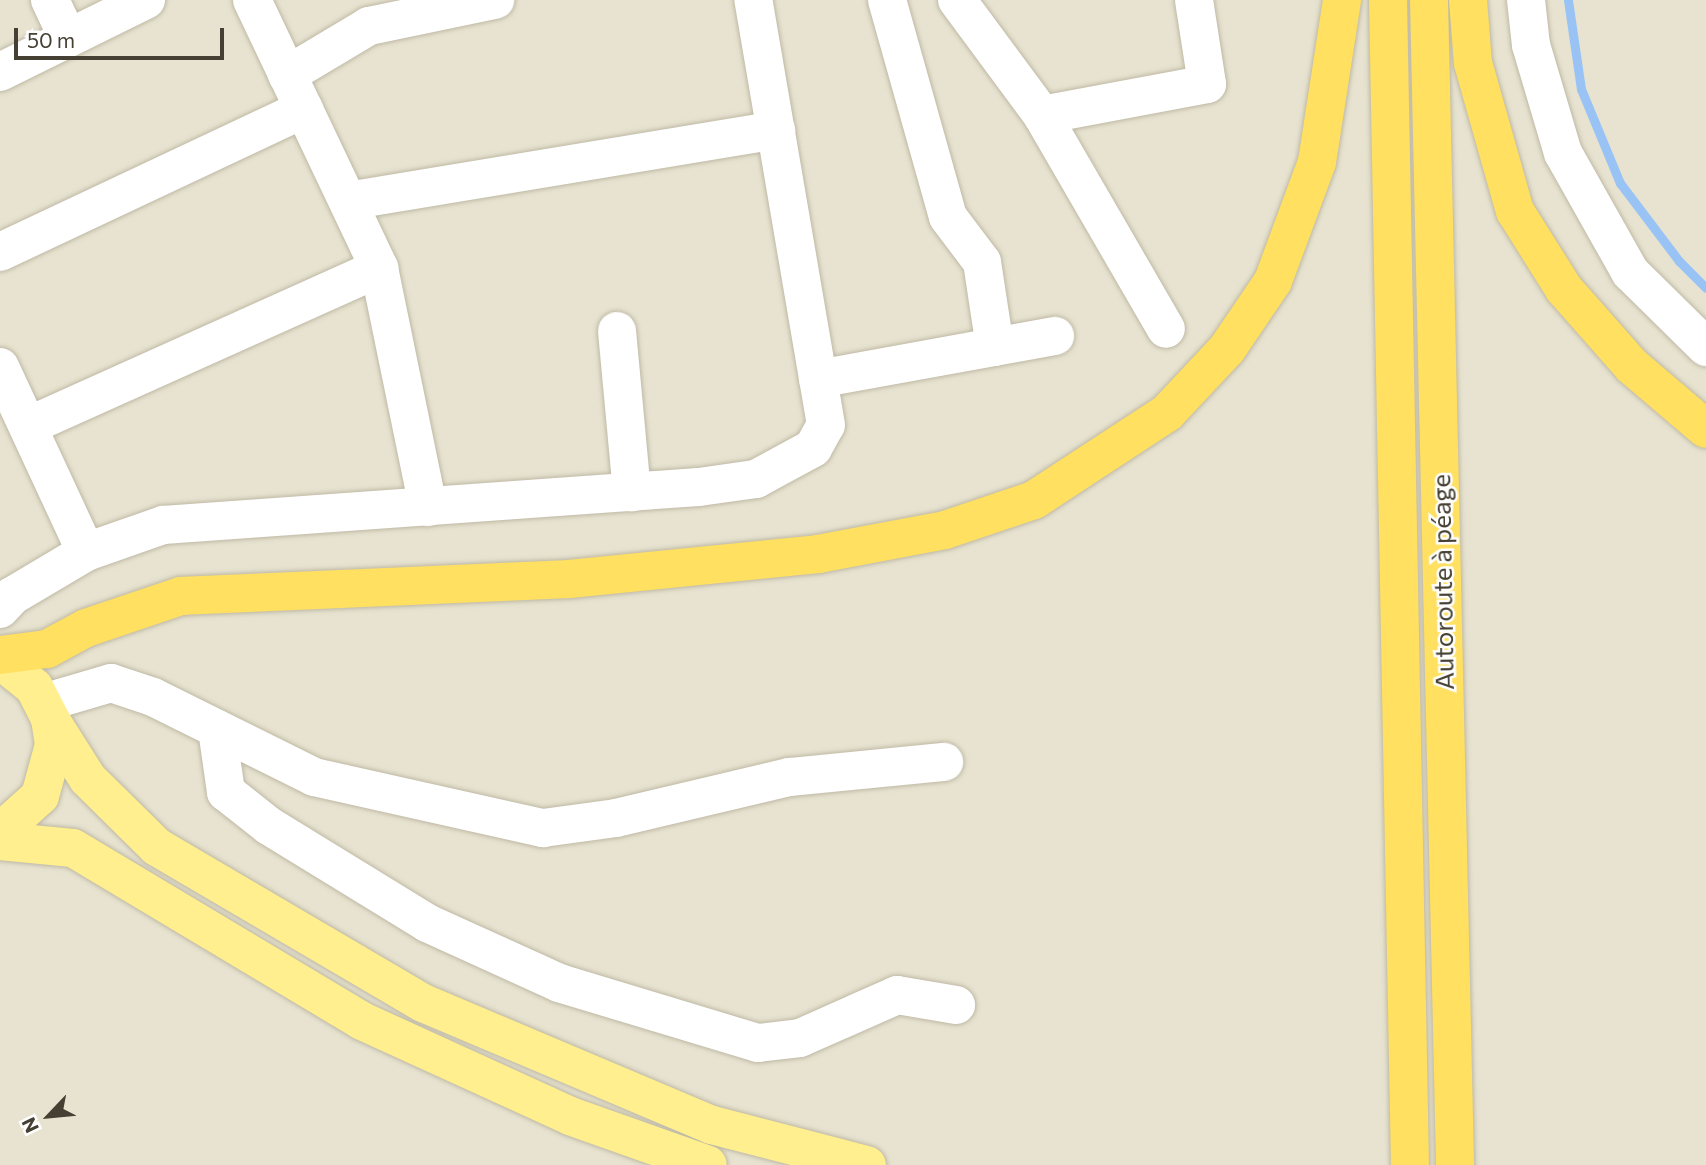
<!DOCTYPE html>
<meta charset="utf-8">
<style>
body{margin:0}
#map{position:relative;width:1706px;height:1165px;overflow:hidden;background:#f3f0e2;font-family:Commissioner,sans-serif}
div>[style]{position:absolute}
.residential>*{inset:0;background:#e7e3d0;transform-origin:0 0}
.stream>*{height:9px;margin:-4.5px;padding:0 4.5px;transform-origin:4.5px;border-radius:4.5px;background:#99c3f5}
.roads{filter:drop-shadow(0 0 2px #bfb9a5) drop-shadow(0 0 2px #bfb9a5)}
.minor>*{height:38px;margin:-19px;padding:0 19px;transform-origin:19px;border-radius:19px;background:#fff}
.major>*{height:38px;margin:-19px;padding:0 19px;transform-origin:19px;border-radius:19px;background:#ffef8f}
.highway>*{height:38px;margin:-19px;padding:0 19px;transform-origin:19px;border-radius:19px;background:#ffe061}
span{translate:-50% -50%;white-space:nowrap;text-align:center;line-height:1.15;-webkit-text-stroke:5px #fff;paint-order:stroke}
.street-label{font-size:26px;color:#454033}
.north{position:absolute;left:14px;top:1081px;width:70px;height:70px;-webkit-text-stroke:5px #fff;paint-order:stroke;rotate:244deg;font-size:19px;font-weight:700;line-height:28px;text-align:center;color:#454033}
.north::after{content:'';display:block;margin:auto;width:24px;height:32px;background:#454033;clip-path:polygon(50% 0,100% 100%,50% 72%,0 100%)}
.scale{position:absolute;left:14px;top:28px;width:210px;height:32px;box-sizing:border-box;border:4px solid #454033;border-top:0;padding-left:9px;font-size:21px;line-height:24px;white-space:nowrap;color:#454033;-webkit-text-stroke:5px #fff;paint-order:stroke}
</style>
<div id="map">
<div class="residential">
<div style="left:0;top:0;width:1706px;height:1165px"></div>
</div>
<div class="stream">
<div style="left:1568px;top:0;width:90px;rotate:81.7deg"></div>
<div style="left:1581px;top:89px;width:102px;rotate:67.5deg"></div>
<div style="left:1620px;top:183px;width:98px;rotate:52.9deg"></div>
<div style="left:1679px;top:261px;width:38px;rotate:45deg"></div>
</div>
<div class="roads">
<div class="minor">
<div style="left:50px;top:0;width:42px;rotate:64.7deg"></div>
<div style="left:252px;top:0;width:297px;rotate:64.6deg"></div>
<div style="left:379px;top:268px;width:244px;rotate:78.4deg"></div>
<div style="left:887px;top:0;width:225px;rotate:74.3deg"></div>
<div style="left:948px;top:217px;width:56px;rotate:52.9deg"></div>
<div style="left:982px;top:262px;width:86px;rotate:81.3deg"></div>
<div style="left:957px;top:0;width:143px;rotate:53.5deg"></div>
<div style="left:1042px;top:115px;width:247px;rotate:59.9deg"></div>
<div style="left:1526px;top:0;width:45px;rotate:83.7deg"></div>
<div style="left:1531px;top:45px;width:113px;rotate:73.5deg"></div>
<div style="left:1563px;top:153px;width:137px;rotate:60.6deg"></div>
<div style="left:1630px;top:272px;width:107px;rotate:44.6deg"></div>
<div style="left:0;top:72px;width:163px;rotate:-26.3deg"></div>
<div style="left:287px;top:75px;width:96px;rotate:-30.9deg"></div>
<div style="left:369px;top:26px;width:129px;rotate:-11.7deg"></div>
<div style="left:1042px;top:115px;width:168px;rotate:-10.6deg"></div>
<div style="left:1207px;top:84px;width:85px;rotate:-98.8deg"></div>
<div style="left:348px;top:201px;width:434px;rotate:-9.4deg"></div>
<div style="left:0;top:252px;width:336px;rotate:-25.2deg"></div>
<div style="left:617px;top:331px;width:162px;rotate:84.7deg"></div>
<div style="left:0;top:367px;width:204px;rotate:65.1deg"></div>
<div style="left:818px;top:379px;width:241px;rotate:-10.3deg"></div>
<div style="left:28px;top:426px;width:385px;rotate:-24.2deg"></div>
<div style="left:0;top:609px;width:18px;rotate:-47deg"></div>
<div style="left:12px;top:596px;width:86px;rotate:-30.7deg"></div>
<div style="left:86px;top:552px;width:82px;rotate:-19.3deg"></div>
<div style="left:163px;top:525px;width:537px;rotate:-4.06deg"></div>
<div style="left:699px;top:487px;width:58px;rotate:-8deg"></div>
<div style="left:756px;top:479px;width:65px;rotate:-28.5deg"></div>
<div style="left:813px;top:448px;width:26px;rotate:-61deg"></div>
<div style="left:826px;top:425px;width:431px;rotate:-99.7deg"></div>
<div style="left:43px;top:703px;width:71px;rotate:-16.4deg"></div>
<div style="left:111px;top:683px;width:44px;rotate:18.4deg"></div>
<div style="left:153px;top:697px;width:180px;rotate:26.4deg"></div>
<div style="left:314px;top:777px;width:235px;rotate:12.6deg"></div>
<div style="left:543px;top:828px;width:74px;rotate:-7.8deg"></div>
<div style="left:616px;top:818px;width:179px;rotate:-13.3deg"></div>
<div style="left:790px;top:777px;width:155px;rotate:-5.6deg"></div>
<div style="left:217px;top:729px;width:64px;rotate:81.9deg"></div>
<div style="left:226px;top:792px;width:55px;rotate:38.3deg"></div>
<div style="left:269px;top:826px;width:185px;rotate:31.5deg"></div>
<div style="left:427px;top:923px;width:145px;rotate:24.4deg"></div>
<div style="left:559px;top:983px;width:208px;rotate:16.8deg"></div>
<div style="left:758px;top:1043px;width:42px;rotate:-6.8deg"></div>
<div style="left:800px;top:1038px;width:106px;rotate:-23.9deg"></div>
<div style="left:897px;top:995px;width:60px;rotate:9.6deg"></div>
</div>
<div class="major">
<div style="left:0;top:660px;width:43px;rotate:38.5deg"></div>
<div style="left:34px;top:687px;width:36px;rotate:63deg"></div>
<div style="left:50px;top:719px;width:26px;rotate:81deg"></div>
<div style="left:54px;top:745px;width:53px;rotate:105.4deg"></div>
<div style="left:40px;top:796px;width:54px;rotate:138deg"></div>
<div style="left:50px;top:719px;width:71px;rotate:57.7deg"></div>
<div style="left:88px;top:779px;width:97px;rotate:44.6deg"></div>
<div style="left:157px;top:847px;width:308px;rotate:30.4deg"></div>
<div style="left:423px;top:1003px;width:314px;rotate:22.9deg"></div>
<div style="left:712px;top:1125px;width:160px;rotate:14.5deg"></div>
<div style="left:0;top:841px;width:73px;rotate:5.5deg"></div>
<div style="left:73px;top:848px;width:337px;rotate:30.9deg"></div>
<div style="left:362px;top:1021px;width:229px;rotate:24.5deg"></div>
<div style="left:570px;top:1116px;width:146px;rotate:19.5deg"></div>
</div>
<div class="highway">
<div style="left:1388px;top:0;width:1165px;rotate:88.92deg"></div>
<div style="left:1429px;top:0;width:1165px;rotate:88.72deg"></div>
<div style="left:1468px;top:0;width:63px;rotate:85.5deg"></div>
<div style="left:1473px;top:63px;width:154px;rotate:74.2deg"></div>
<div style="left:1515px;top:211px;width:92px;rotate:57.9deg"></div>
<div style="left:1564px;top:289px;width:103px;rotate:48.6deg"></div>
<div style="left:1632px;top:366px;width:97px;rotate:40.4deg"></div>
<div style="left:0;top:655px;width:47px;rotate:-7.3deg"></div>
<div style="left:47px;top:649px;width:44px;rotate:-28.3deg"></div>
<div style="left:86px;top:628px;width:100px;rotate:-18.6deg"></div>
<div style="left:181px;top:596px;width:388px;rotate:-2.5deg"></div>
<div style="left:569px;top:579px;width:250px;rotate:-5.7deg"></div>
<div style="left:818px;top:554px;width:129px;rotate:-10.7deg"></div>
<div style="left:945px;top:530px;width:94px;rotate:-18.6deg"></div>
<div style="left:1034px;top:500px;width:159px;rotate:-33.2deg"></div>
<div style="left:1167px;top:413px;width:88px;rotate:-46.8deg"></div>
<div style="left:1227px;top:349px;width:82px;rotate:-55.9deg"></div>
<div style="left:1273px;top:281px;width:127px;rotate:-69.7deg"></div>
<div style="left:1317px;top:162px;width:164px;rotate:-81.2deg"></div>
</div>
</div>
<div class="street-label">
<span style="left:1442px;top:582px;rotate:-91deg">Autoroute à péage</span>
</div>
<div class="north">N</div>
<div class="scale">50 m</div>
</div>
